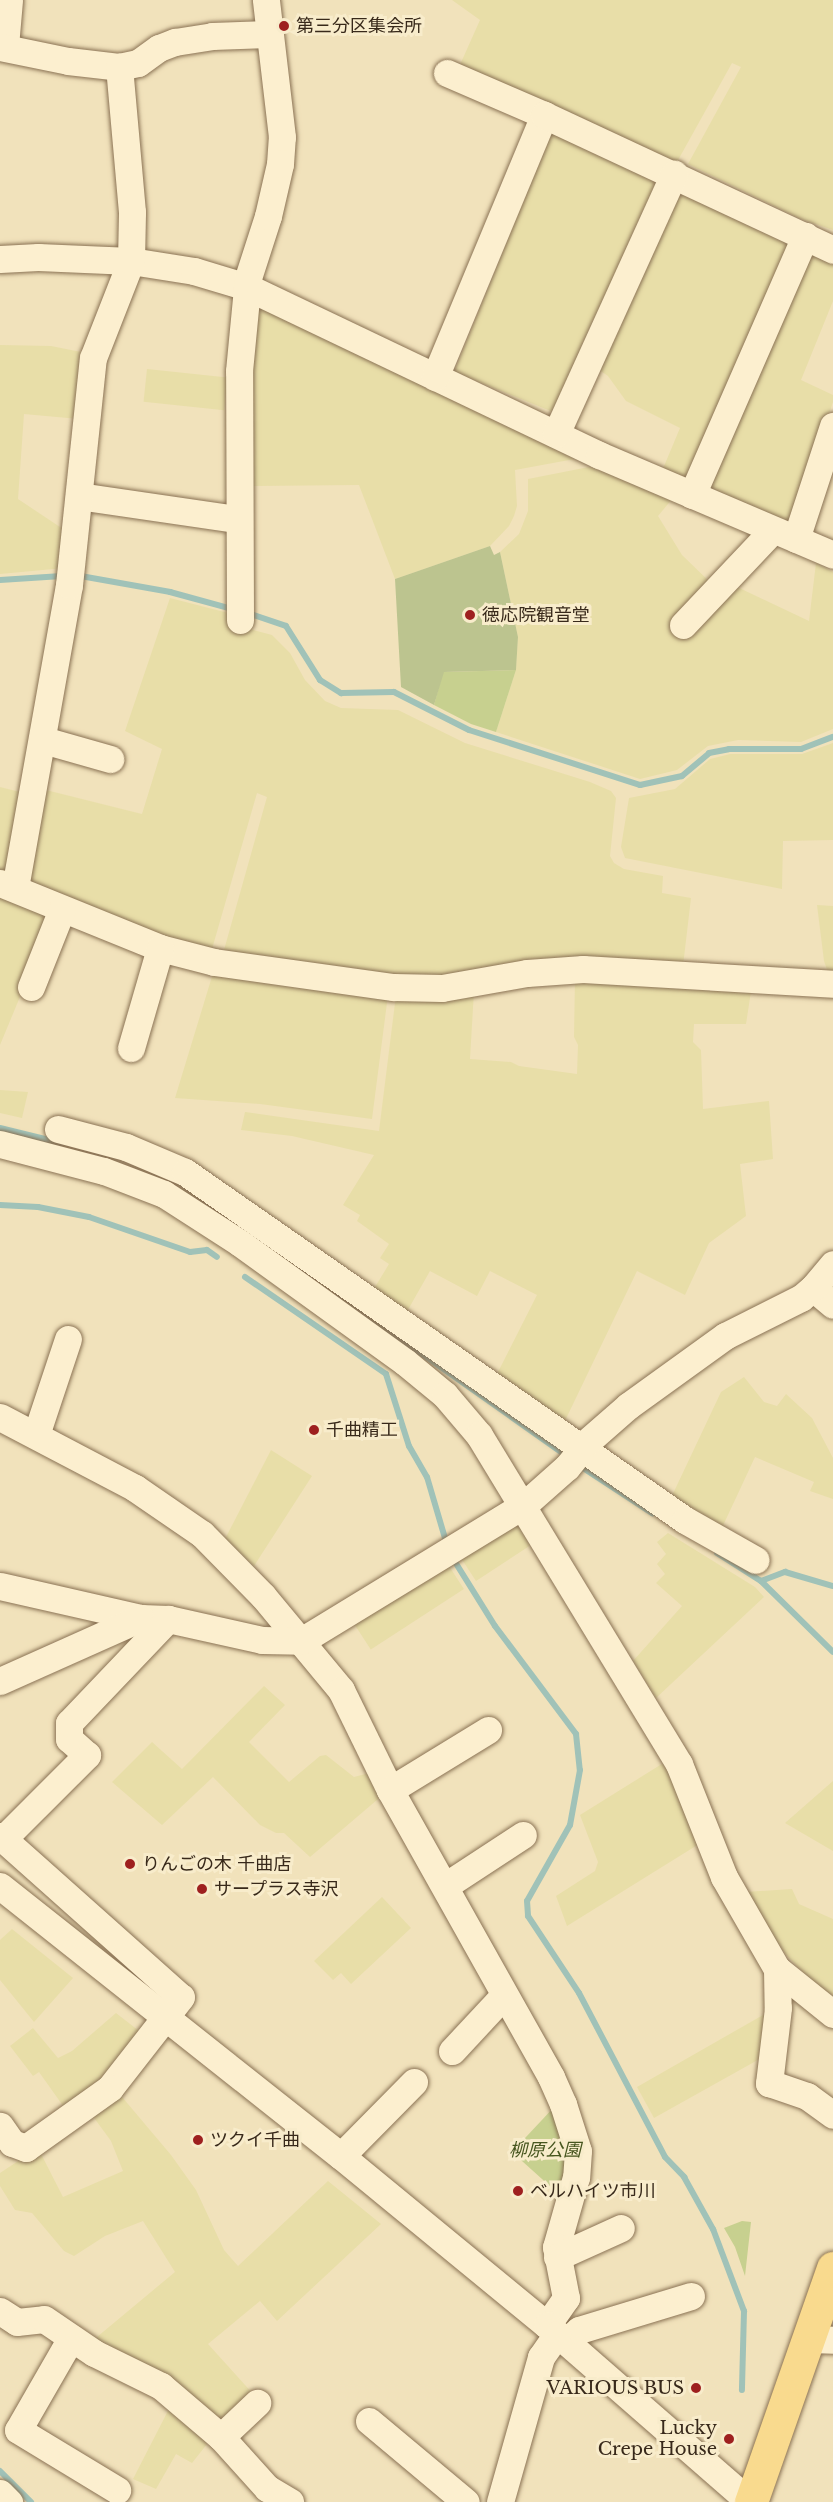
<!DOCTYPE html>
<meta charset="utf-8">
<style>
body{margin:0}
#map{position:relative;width:833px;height:2502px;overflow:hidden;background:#f1e2bb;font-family:"Libre Baskerville","Noto Sans JP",serif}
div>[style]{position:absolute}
.farmland>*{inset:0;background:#e8dea8;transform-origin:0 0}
.green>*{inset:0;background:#c7d08f}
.cemetery>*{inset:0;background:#bcc48f}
.stream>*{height:6px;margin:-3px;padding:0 3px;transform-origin:3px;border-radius:3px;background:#a0c2b8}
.roads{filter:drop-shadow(0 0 2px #8a7254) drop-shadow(0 0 2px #8a7254)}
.minor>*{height:27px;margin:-13.5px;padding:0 13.5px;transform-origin:13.5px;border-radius:13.5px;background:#fcefcf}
.major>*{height:33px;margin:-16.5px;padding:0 16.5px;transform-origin:16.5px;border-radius:16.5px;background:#f9da8e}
.dots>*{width:16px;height:16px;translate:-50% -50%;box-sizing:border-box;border:3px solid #f8eccb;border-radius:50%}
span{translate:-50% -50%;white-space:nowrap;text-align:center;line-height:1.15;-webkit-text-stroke:6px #f8eccb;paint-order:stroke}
.poi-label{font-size:18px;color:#38291a}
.left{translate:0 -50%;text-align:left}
.right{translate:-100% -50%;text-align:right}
.park-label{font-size:18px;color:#47561f;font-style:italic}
</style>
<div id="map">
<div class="farmland">
<div style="clip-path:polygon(452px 0,833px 0,833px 230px,801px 219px,688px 164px,741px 67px,732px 63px,677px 162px,672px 162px,459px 67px,480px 20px)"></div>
<div style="left:552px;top:130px;width:118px;height:261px;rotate:22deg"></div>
<div style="clip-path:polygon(676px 188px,793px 239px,688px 483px,662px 471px,680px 428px,626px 401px,608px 376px,595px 367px)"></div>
<div style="clip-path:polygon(810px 245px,833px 257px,833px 301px,801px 380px,833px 395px,833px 402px,790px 529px,704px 488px)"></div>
<div style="clip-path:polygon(259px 307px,580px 458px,515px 470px,517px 506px,514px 516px,509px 526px,490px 546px,395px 579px,359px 485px,245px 486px,245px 372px)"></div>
<div style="clip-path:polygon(0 345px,51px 346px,86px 353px,79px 419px,24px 414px,18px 499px,66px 531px,64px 568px,0 574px)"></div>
<div style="left:147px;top:369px;width:81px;height:33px;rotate:6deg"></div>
<div style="clip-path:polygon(599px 465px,673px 498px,658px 516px,682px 555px,714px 586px,733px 585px,809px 621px,816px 563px,833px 572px,833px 729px,801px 742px,738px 740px,708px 746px,677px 770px,640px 779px,496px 732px,516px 670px,518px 637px,500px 552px,519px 534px,528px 511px,528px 479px)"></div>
<div style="clip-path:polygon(170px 598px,232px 614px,230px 624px,272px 635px,290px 653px,305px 680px,325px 701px,341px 708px,398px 710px,465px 743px,590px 782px,611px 791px,616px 798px,610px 856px,614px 863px,624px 869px,663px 876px,662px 893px,691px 898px,683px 966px,437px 977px,374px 976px,224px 950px,267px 797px,257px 793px,212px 949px,159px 938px,31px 886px,27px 877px,42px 789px,142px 814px,162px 749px,125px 731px)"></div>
<div style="clip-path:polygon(833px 743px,833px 840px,783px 841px,782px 889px,625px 858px,621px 847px,629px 798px,675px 789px,710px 759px,730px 754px,802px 754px)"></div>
<div style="clip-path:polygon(0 787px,24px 793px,8px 874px,0 871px)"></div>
<div style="clip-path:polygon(0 893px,54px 915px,0 1045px)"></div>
<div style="clip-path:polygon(817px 905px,833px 906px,833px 975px,829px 975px,824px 961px)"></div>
<div style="clip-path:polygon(214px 970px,388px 995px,372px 1119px,260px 1104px,175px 1098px)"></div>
<div style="clip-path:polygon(575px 978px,752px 985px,746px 1024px,694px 1024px,693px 1042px,701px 1050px,703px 1109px,769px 1101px,773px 1159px,740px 1164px,746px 1216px,709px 1243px,685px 1295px,637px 1271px,562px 1427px,495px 1378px,537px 1295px,490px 1271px,477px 1296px,430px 1271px,405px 1315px,372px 1292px,389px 1264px,380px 1258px,389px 1244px,357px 1221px,360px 1215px,343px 1205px,374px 1155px,292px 1136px,241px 1130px,245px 1112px,379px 1131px,396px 995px,474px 991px,470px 1059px,511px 1062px,519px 1066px,577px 1074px,578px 1045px,574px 1037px)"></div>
<div style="clip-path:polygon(0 1090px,28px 1092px,22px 1118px,0 1113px)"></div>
<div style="clip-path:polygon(744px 1377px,764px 1402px,777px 1406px,786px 1394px,812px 1418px,833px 1458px,833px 1499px,810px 1491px,814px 1482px,755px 1457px,721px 1530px,670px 1500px,721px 1392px)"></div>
<div style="clip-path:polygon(271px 1450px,312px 1476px,254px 1566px,225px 1539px)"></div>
<div style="clip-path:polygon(513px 1521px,521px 1523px,534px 1543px,476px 1581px,459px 1555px)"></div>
<div style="clip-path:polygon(668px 1533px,755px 1587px,764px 1597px,656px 1698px,633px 1661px,682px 1606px,656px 1583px,665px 1574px,657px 1564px,666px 1554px,657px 1542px)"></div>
<div style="left:447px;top:1563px;width:31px;height:111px;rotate:57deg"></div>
<div style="clip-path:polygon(264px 1686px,285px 1705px,249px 1742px,289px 1782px,320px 1756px,326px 1755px,354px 1777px,373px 1772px,384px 1794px,310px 1857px,284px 1833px,276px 1833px,260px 1825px,213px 1777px,162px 1825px,112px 1782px,152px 1742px,182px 1769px)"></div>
<div style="clip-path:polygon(665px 1762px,699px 1844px,567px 1926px,556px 1896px,595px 1871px,598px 1862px,580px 1815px)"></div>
<div style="clip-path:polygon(833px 1781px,833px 1851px,785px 1823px)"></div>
<div style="clip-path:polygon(792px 1889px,799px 1904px,833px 1919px,833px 1996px,812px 1981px,787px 1956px,769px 1932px,746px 1892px)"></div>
<div style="clip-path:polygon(382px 1897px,411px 1928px,351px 1984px,341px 1973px,333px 1980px,314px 1961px)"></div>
<div style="clip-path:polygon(12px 1929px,73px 1978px,34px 2022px,0 1980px,0 1940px)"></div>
<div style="clip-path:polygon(770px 2011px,765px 2056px,654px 2118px,637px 2087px)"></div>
<div style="clip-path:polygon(116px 2013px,143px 2034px,105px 2081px,66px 2110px,39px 2072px,33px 2076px,10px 2046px,33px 2028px,58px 2058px,72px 2051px)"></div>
<div style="clip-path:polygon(117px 2091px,171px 2155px,196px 2190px,224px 2250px,238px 2266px,328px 2181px,381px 2224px,277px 2321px,260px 2301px,208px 2344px,255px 2396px,228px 2424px,91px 2342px,175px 2272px,143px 2221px,105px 2236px,74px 2256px,64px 2251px,32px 2213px,15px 2210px,0 2186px,0 2173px,38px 2148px,63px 2197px,123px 2171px,111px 2141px,89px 2111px)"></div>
<div style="clip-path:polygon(171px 2405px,211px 2439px,192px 2463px,176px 2454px,156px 2489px,133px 2479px)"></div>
</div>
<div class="green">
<div style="clip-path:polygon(516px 670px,496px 732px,471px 724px,434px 705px,443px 672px)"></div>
<div style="clip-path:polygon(555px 2106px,569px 2150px,562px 2197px,512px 2152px)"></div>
<div style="clip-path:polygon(742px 2221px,751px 2222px,745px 2276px,735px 2247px,724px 2228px)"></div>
</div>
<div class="cemetery">
<div style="clip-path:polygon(490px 546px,494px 555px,500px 552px,518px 637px,516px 670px,444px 672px,434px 705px,401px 687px,395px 579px)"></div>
</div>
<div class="stream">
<div style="left:75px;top:575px;width:97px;rotate:10.1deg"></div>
<div style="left:170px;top:592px;width:64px;rotate:15.3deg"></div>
<div style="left:0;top:580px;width:62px;rotate:-3.7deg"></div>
<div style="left:248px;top:613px;width:40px;rotate:18.9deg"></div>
<div style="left:286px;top:626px;width:64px;rotate:57.8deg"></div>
<div style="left:320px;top:680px;width:25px;rotate:32deg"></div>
<div style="left:341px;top:693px;width:53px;rotate:-1.1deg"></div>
<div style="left:394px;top:692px;width:84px;rotate:26.9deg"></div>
<div style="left:469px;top:730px;width:180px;rotate:17.8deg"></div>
<div style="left:640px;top:785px;width:43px;rotate:-12.1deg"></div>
<div style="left:682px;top:776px;width:35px;rotate:-40deg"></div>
<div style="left:709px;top:753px;width:20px;rotate:-11deg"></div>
<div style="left:729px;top:749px;width:72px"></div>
<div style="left:801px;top:749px;width:34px;rotate:-21deg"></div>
<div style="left:0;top:1128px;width:63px;rotate:13.8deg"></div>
<div style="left:0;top:1205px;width:38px;rotate:3deg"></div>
<div style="left:38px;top:1207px;width:52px;rotate:11.1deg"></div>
<div style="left:89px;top:1217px;width:107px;rotate:19.1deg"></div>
<div style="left:190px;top:1252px;width:17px;rotate:-7deg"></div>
<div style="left:207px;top:1250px;width:12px;rotate:35deg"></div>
<div style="left:245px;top:1277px;width:171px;rotate:34.5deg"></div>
<div style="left:386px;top:1374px;width:76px;rotate:72.3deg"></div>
<div style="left:409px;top:1446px;width:36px;rotate:60deg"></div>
<div style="left:427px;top:1477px;width:71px;rotate:73.6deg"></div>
<div style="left:340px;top:1296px;width:278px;rotate:35.2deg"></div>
<div style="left:577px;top:1464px;width:90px;rotate:33.2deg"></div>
<div style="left:717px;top:1553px;width:52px;rotate:32.5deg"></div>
<div style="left:761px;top:1581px;width:101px;rotate:44.6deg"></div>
<div style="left:452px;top:1557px;width:81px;rotate:58.1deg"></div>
<div style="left:495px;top:1626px;width:135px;rotate:53.1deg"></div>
<div style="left:576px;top:1734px;width:36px;rotate:84deg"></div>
<div style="left:580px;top:1770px;width:56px;rotate:100.3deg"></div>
<div style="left:570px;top:1825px;width:87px;rotate:119.5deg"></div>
<div style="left:527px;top:1901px;width:15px;rotate:86deg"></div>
<div style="left:528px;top:1916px;width:92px;rotate:56.5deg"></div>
<div style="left:579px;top:1993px;width:185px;rotate:62.3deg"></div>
<div style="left:665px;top:2157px;width:28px;rotate:46deg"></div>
<div style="left:684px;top:2177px;width:60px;rotate:60.9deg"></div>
<div style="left:713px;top:2229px;width:88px;rotate:69.3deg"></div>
<div style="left:744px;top:2311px;width:79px;rotate:91.5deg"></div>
<div style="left:761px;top:1581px;width:26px;rotate:-21deg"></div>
<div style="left:785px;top:1572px;width:50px;rotate:16.3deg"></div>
<div style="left:0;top:2471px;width:44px;rotate:45deg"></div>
</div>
<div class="roads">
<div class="minor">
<div style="left:5px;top:46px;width:46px;rotate:-85deg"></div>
<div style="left:0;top:47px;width:69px;rotate:11.6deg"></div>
<div style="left:68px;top:61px;width:51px;rotate:6.7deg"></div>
<div style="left:119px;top:67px;width:19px;rotate:-12deg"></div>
<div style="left:138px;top:63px;width:26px;rotate:-36deg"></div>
<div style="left:159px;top:48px;width:17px;rotate:-21deg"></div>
<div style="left:175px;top:42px;width:37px;rotate:-9deg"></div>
<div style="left:212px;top:36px;width:56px;rotate:-2deg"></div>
<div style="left:447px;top:73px;width:106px;rotate:23.4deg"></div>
<div style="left:0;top:259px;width:38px;rotate:-3deg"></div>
<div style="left:38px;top:257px;width:93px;rotate:2.5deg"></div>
<div style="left:131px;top:261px;width:64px;rotate:9deg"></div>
<div style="left:194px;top:271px;width:55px;rotate:16.8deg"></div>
<div style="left:247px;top:287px;width:390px;rotate:25.5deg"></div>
<div style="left:599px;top:455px;width:254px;rotate:23.1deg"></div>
<div style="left:435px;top:377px;width:284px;rotate:-67.4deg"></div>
<div style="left:544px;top:115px;width:319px;rotate:25deg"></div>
<div style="left:556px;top:434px;width:286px;rotate:-65.6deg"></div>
<div style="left:692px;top:495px;width:283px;rotate:-66.4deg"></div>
<div style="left:79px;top:496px;width:160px;rotate:8.3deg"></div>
<div style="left:796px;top:539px;width:119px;rotate:-71.9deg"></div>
<div style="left:240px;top:620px;width:249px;rotate:-90.2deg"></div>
<div style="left:239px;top:371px;width:93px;rotate:-84.5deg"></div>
<div style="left:248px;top:278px;width:65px;rotate:-72.1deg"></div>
<div style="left:268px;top:216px;width:53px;rotate:-77deg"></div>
<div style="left:280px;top:164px;width:27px;rotate:-86deg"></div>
<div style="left:282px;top:137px;width:138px;rotate:-96.7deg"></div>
<div style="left:683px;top:625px;width:129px;rotate:-46.6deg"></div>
<div style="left:43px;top:740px;width:70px;rotate:15.8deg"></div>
<div style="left:0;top:883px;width:173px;rotate:22.1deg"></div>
<div style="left:160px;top:948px;width:56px;rotate:14.5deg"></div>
<div style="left:214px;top:962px;width:181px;rotate:8deg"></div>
<div style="left:393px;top:987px;width:49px;rotate:1.2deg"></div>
<div style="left:442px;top:988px;width:86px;rotate:-10deg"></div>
<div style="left:527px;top:973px;width:56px;rotate:-4.1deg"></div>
<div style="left:583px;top:969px;width:250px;rotate:3.4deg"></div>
<div style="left:15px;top:888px;width:308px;rotate:-79.9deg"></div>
<div style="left:69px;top:585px;width:228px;rotate:-84deg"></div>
<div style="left:93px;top:358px;width:104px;rotate:-68.6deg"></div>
<div style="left:131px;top:261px;width:49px;rotate:-88.8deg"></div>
<div style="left:132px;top:212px;width:146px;rotate:-95.1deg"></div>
<div style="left:31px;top:987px;width:84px;rotate:-68.3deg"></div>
<div style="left:131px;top:1048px;width:104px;rotate:-73.8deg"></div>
<div style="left:58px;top:1129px;width:70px;rotate:14.8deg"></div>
<div style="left:126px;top:1147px;width:64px;rotate:23deg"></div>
<div style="left:185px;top:1172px;width:609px;rotate:34.84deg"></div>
<div style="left:685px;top:1520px;width:81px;rotate:29.4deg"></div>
<div style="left:0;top:1144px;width:107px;rotate:14.6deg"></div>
<div style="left:104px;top:1171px;width:64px;rotate:21deg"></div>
<div style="left:164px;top:1194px;width:90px;rotate:32.8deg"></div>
<div style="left:240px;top:1243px;width:203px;rotate:35.8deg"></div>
<div style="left:405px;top:1362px;width:52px;rotate:39.5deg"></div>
<div style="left:445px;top:1395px;width:52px;rotate:49.6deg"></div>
<div style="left:479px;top:1435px;width:385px;rotate:58.7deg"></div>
<div style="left:679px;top:1764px;width:122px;rotate:68.3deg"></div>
<div style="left:724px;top:1877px;width:106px;rotate:60.1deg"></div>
<div style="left:777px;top:1969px;width:72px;rotate:38.8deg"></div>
<div style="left:813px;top:1288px;width:26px;rotate:40deg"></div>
<div style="left:0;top:1417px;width:153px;rotate:27.7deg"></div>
<div style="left:135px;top:1488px;width:81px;rotate:34.5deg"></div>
<div style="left:202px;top:1534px;width:87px;rotate:45.5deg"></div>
<div style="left:263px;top:1596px;width:122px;rotate:50.3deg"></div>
<div style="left:341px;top:1690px;width:111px;rotate:63.9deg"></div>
<div style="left:390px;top:1790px;width:329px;rotate:60.7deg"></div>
<div style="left:551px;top:2077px;width:30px;rotate:66deg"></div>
<div style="left:563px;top:2104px;width:49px;rotate:72.3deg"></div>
<div style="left:578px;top:2151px;width:26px;rotate:94deg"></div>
<div style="left:576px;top:2177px;width:73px;rotate:105.9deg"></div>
<div style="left:556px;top:2247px;width:52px;rotate:78.9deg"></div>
<div style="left:566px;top:2298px;width:33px;rotate:125deg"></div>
<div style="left:36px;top:1435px;width:101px;rotate:-71.6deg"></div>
<div style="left:0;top:1586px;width:145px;rotate:12.8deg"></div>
<div style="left:141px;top:1618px;width:27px;rotate:2deg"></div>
<div style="left:168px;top:1619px;width:96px;rotate:12.6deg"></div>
<div style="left:262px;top:1640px;width:39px;rotate:1deg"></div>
<div style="left:301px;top:1641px;width:261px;rotate:-31.4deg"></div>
<div style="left:524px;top:1505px;width:57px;rotate:-41.5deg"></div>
<div style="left:567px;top:1467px;width:33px;rotate:-51deg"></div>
<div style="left:588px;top:1441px;width:53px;rotate:-41.2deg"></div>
<div style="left:628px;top:1406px;width:120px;rotate:-35.8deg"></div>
<div style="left:725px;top:1336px;width:85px;rotate:-26.6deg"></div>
<div style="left:801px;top:1298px;width:16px;rotate:-40deg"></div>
<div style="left:813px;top:1288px;width:31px;rotate:-50deg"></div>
<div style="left:0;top:1681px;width:154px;rotate:-24.1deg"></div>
<div style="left:390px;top:1790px;width:115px;rotate:-31.5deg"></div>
<div style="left:0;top:1836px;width:242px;rotate:41.7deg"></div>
<div style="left:181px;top:1997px;width:115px;rotate:128deg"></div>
<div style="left:110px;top:2088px;width:103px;rotate:144.5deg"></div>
<div style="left:26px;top:2148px;width:15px;rotate:-160deg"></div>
<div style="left:12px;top:2143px;width:21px;rotate:-125deg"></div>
<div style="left:3px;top:1839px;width:119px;rotate:-45deg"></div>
<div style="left:87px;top:1755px;width:24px;rotate:-138deg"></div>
<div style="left:69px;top:1739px;width:16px;rotate:-90deg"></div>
<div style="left:69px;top:1723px;width:144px;rotate:-46.4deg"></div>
<div style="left:0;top:1886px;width:435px;rotate:38.4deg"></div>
<div style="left:341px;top:2156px;width:266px;rotate:39.4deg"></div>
<div style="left:547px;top:2325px;width:269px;rotate:41.1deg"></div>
<div style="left:445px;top:1886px;width:93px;rotate:-33.2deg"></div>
<div style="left:777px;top:1969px;width:39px;rotate:89deg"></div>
<div style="left:778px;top:2008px;width:76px;rotate:96.8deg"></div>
<div style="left:769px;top:2083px;width:40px;rotate:18.9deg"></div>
<div style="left:807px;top:2096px;width:32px;rotate:36deg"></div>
<div style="left:452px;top:2051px;width:76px;rotate:-47.1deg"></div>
<div style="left:341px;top:2156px;width:104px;rotate:-45.4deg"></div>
<div style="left:557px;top:2257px;width:70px;rotate:-24.4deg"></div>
<div style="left:0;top:2311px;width:20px;rotate:33deg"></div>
<div style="left:17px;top:2322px;width:27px;rotate:-6deg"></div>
<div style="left:44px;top:2319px;width:60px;rotate:34.2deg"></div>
<div style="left:94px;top:2353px;width:75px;rotate:26.2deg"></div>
<div style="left:161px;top:2386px;width:79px;rotate:40.4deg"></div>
<div style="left:221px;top:2437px;width:69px;rotate:48deg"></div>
<div style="left:267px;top:2488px;width:27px;rotate:31deg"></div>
<div style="left:71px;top:2338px;width:106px;rotate:119.9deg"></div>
<div style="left:18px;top:2430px;width:116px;rotate:31.2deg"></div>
<div style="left:810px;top:2339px;width:23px;rotate:2deg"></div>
<div style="left:566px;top:2341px;width:17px;rotate:-40deg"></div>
<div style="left:579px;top:2330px;width:117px;rotate:-16.9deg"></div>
<div style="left:369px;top:2421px;width:126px;rotate:39.9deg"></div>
<div style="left:221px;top:2437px;width:50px;rotate:-43.4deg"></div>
<div style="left:0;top:2493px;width:13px;rotate:45deg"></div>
<div style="left:500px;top:2502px;width:151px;rotate:-74.2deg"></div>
<div style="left:541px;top:2357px;width:28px;rotate:-55deg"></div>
</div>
<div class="major">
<div style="left:751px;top:2502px;width:248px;rotate:-70.7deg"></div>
</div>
</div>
<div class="dots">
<div style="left:284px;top:26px;background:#9e201f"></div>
<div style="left:470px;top:615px;background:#9e201f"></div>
<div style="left:314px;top:1430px;background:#9e201f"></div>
<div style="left:130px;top:1864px;background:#9e201f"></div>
<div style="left:202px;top:1889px;background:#9e201f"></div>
<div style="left:198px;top:2140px;background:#9e201f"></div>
<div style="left:518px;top:2191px;background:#9e201f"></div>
<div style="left:696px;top:2388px;background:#9e201f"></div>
<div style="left:729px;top:2439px;background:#9e201f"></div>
</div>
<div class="poi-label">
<span class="left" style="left:296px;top:26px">第三分区集会所</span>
<span class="left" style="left:482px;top:615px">徳応院観音堂</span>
<span class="left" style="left:326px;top:1430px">千曲精工</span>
<span class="left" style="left:142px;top:1864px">りんごの木 千曲店</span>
<span class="left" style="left:214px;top:1889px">サープラス寺沢</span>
<span class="left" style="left:210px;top:2140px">ツクイ千曲</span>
<span class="left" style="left:530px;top:2191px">ベルハイツ市川</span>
<span class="right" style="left:684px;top:2388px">VARIOUS BUS</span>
<span class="right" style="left:717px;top:2439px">Lucky<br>Crepe House</span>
</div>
<div class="park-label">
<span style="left:545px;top:2150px">柳原公園</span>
</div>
</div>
